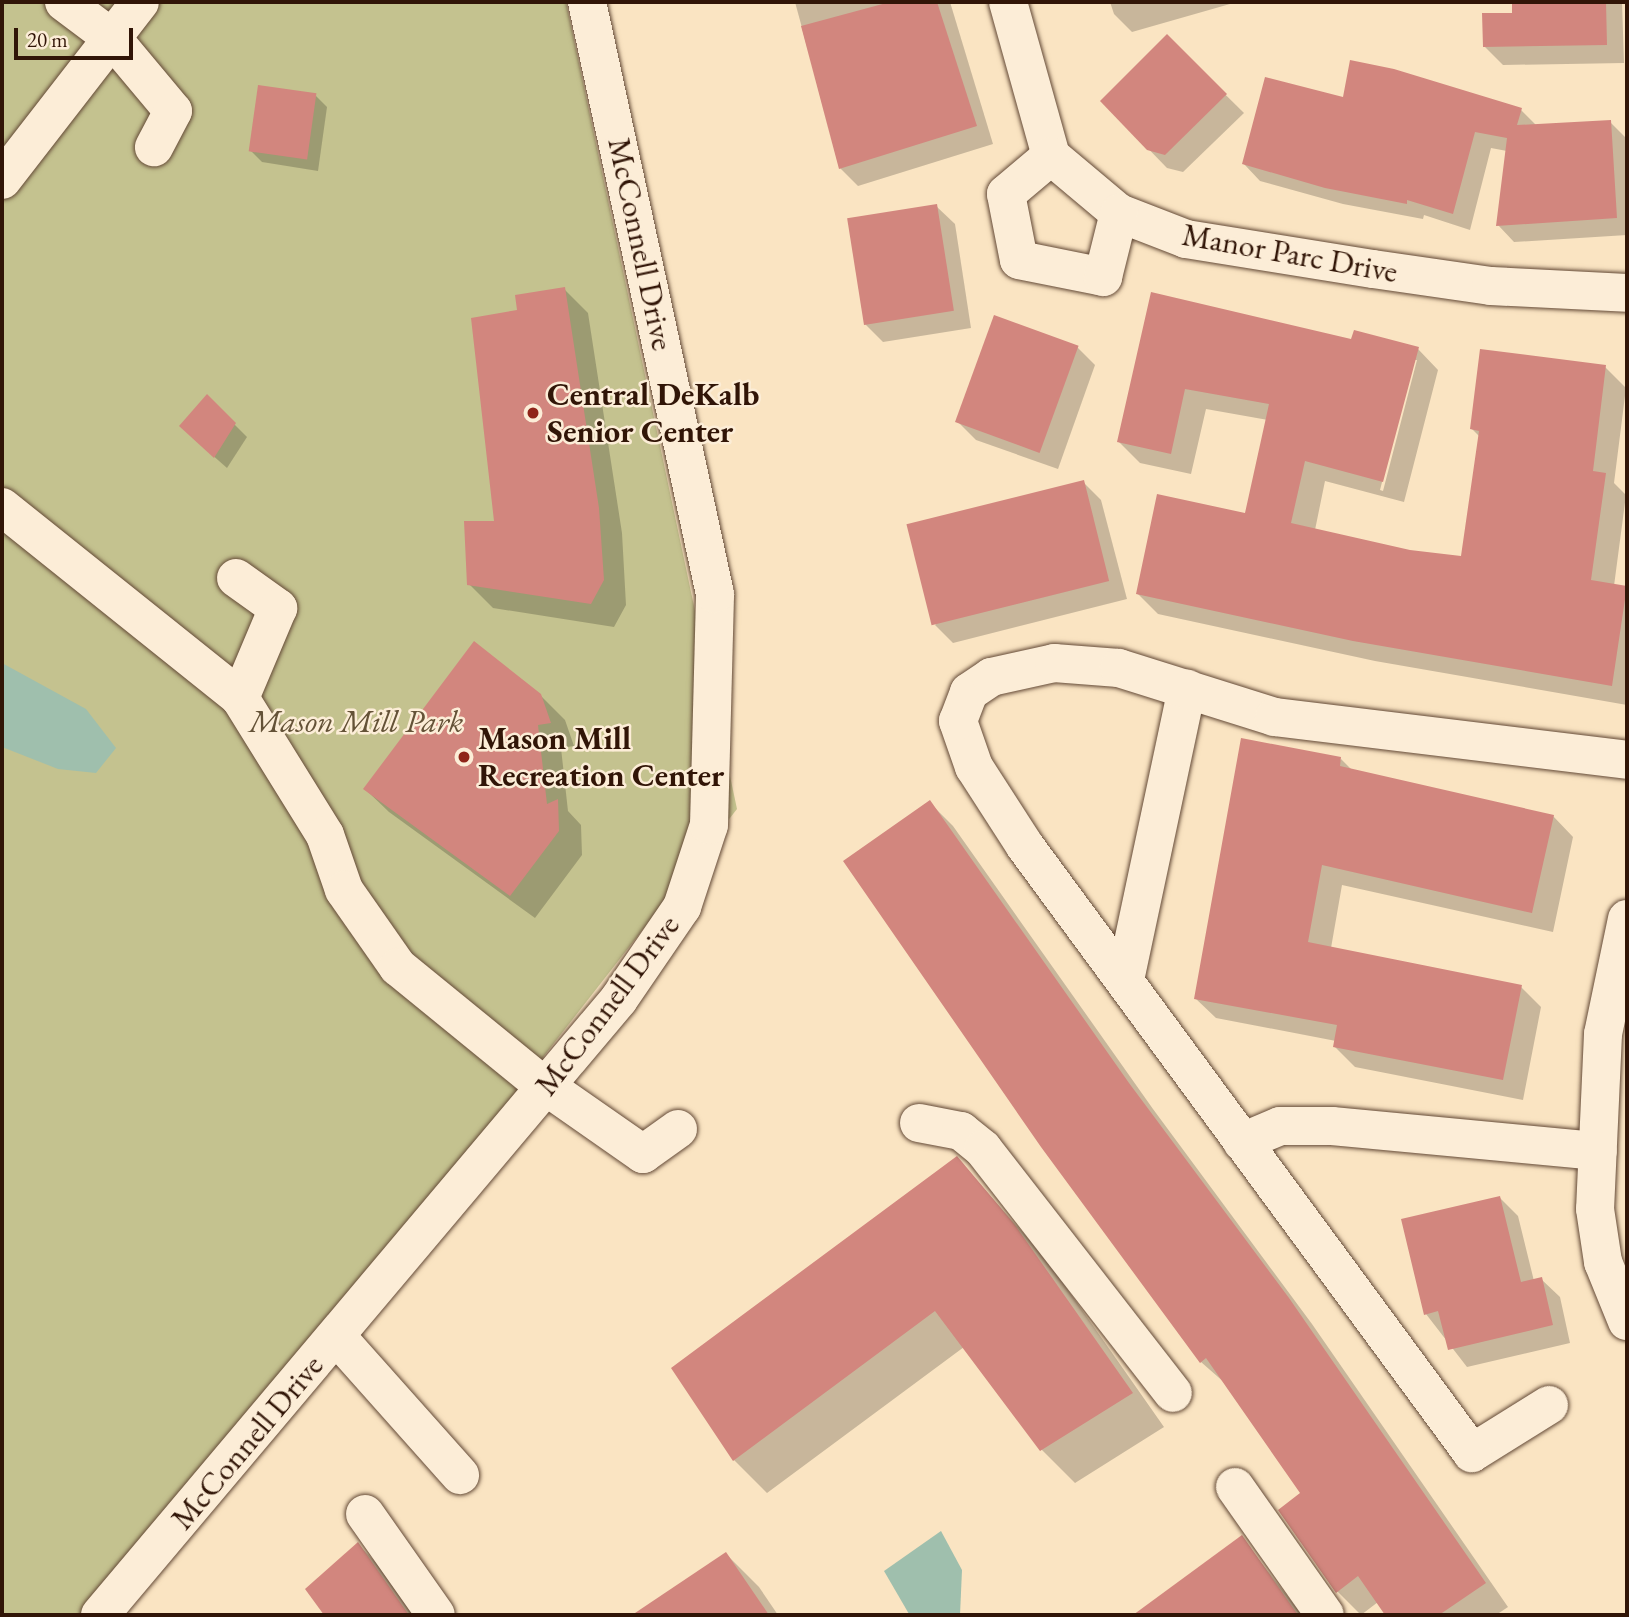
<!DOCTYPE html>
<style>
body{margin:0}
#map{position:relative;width:1629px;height:1617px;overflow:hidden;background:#fae4c2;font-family:"EB Garamond",serif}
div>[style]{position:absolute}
.green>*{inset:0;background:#c4c28f}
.water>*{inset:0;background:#9fbfad}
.shadow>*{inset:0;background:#0003}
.building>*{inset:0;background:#d2867e;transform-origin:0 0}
.roads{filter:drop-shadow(0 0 2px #634936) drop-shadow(0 0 2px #634936)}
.minor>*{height:38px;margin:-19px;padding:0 19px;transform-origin:19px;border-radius:19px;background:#fcedd7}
.dots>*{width:19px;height:19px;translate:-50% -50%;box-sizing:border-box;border:4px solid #fcedd7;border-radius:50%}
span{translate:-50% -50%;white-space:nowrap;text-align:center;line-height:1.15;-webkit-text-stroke:5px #fcedd7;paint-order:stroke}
.street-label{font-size:32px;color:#311507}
.poi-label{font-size:32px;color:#311507;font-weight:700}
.left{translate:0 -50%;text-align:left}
.park-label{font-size:32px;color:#645237;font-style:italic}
.frame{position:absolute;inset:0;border:4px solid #311507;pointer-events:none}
.scale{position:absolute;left:14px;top:28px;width:119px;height:32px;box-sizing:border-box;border:4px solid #311507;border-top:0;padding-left:9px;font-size:21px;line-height:24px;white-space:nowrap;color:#311507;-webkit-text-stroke:5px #fcedd7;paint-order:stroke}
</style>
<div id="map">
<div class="green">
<div style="clip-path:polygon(2px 2px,566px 2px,737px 809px,107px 1615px,2px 1615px)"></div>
</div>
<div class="water">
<div style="clip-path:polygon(2px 663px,86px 709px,116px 748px,96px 773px,58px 769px,2px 747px)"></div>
<div style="clip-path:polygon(941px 1531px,962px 1570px,960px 1615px,909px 1614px,884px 1571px)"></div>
</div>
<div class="shadow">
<div style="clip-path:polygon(795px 2px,950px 2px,993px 144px,858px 186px,840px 168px)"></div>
<div style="clip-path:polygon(1110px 2px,1237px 2px,1132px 32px,1114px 14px)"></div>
<div style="clip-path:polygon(1514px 2px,1622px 2px,1624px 63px,1503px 65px,1485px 47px,1514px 15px)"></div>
<div style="clip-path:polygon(1167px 37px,1244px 113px,1183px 172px,1167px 168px,1102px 101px)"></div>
<div style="clip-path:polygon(1393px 70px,1521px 110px,1537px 126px,1610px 122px,1627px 139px,1627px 235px,1514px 242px,1498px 225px,1507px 151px,1491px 148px,1470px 230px,1424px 215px,1423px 219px,1343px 204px,1260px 181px,1244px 164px)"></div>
<div style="clip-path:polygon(315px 95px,327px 107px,318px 171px,262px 162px,250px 150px)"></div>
<div style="clip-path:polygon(936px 206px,955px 224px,971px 328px,883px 342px,865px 324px)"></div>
<div style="clip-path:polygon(564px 289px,588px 313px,622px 533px,626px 605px,614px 627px,493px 608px,469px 584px,496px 523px,519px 312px)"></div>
<div style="clip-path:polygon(evenodd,1152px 294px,1352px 341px,1418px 349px,1438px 370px,1404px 502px,1325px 481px,1315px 530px,1410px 551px,1463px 557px,1480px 437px,1472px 429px,1605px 367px,1626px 388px,1614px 483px,1626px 495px,1614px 586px,1627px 588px,1627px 705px,1375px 661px,1158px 614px,1137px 593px,1247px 515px,1268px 420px,1206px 409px,1191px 474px,1140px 463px,1119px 442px,1152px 294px,1413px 360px,1417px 360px,1383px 491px,1380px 490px,1413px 360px)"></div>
<div style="clip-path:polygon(1077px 347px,1095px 365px,1058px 469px,976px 440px,958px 422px)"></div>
<div style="clip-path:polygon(207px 397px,247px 437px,227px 468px,193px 438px)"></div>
<div style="clip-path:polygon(1083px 482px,1101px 500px,1127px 599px,953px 643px,935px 625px)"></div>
<div style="clip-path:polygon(540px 695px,565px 720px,574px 746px,561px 748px,568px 811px,581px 825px,582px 855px,535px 918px,389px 812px,365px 789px)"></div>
<div style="clip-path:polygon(1341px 759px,1353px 771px,1553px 816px,1573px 837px,1553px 932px,1342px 885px,1331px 948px,1521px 987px,1541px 1007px,1523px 1100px,1355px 1067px,1334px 1046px,1336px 1041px,1216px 1018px,1195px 998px)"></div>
<div style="clip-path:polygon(929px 802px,953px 826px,1153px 1109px,1312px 1324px,1508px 1607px,1496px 1615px,1387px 1615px,1378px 1602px,1361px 1615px,1337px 1591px,1302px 1493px,1226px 1384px,1201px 1362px)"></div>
<div style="clip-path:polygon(957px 1158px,1047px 1260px,1164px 1427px,1075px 1483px,1042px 1450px,964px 1347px,767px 1493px,734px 1460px)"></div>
<div style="clip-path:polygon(1500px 1198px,1518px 1216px,1534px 1281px,1541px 1279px,1560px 1297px,1570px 1343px,1467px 1367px,1426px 1314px)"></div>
<div style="clip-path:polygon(1242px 1538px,1302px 1615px,1157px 1615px,1150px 1605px)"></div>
<div style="clip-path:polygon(358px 1544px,381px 1568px,415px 1615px,326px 1615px,307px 1589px)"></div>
<div style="clip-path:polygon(726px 1554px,759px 1587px,778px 1615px,635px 1615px)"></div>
</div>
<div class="building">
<div style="clip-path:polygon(890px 2px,937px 2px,977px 126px,839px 169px,801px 26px)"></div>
<div style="clip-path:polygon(1512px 2px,1606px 2px,1607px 45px,1483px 47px,1482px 13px,1512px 13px)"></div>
<div style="clip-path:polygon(1167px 34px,1227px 94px,1165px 155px,1147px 150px,1100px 101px)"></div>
<div style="clip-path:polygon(1350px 60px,1394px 69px,1522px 108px,1517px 125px,1611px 120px,1617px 218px,1496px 226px,1507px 138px,1475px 132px,1453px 214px,1407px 200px,1407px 204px,1325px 188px,1242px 164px,1265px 77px,1343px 97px)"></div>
<div style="left:258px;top:85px;width:59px;height:67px;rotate:8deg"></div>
<div style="left:937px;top:204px;width:108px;height:91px;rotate:81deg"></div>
<div style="clip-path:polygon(565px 287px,599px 508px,604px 580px,591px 604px,467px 585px,464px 521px,494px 521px,471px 318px,517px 310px,515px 295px)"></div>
<div style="clip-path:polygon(1151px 292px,1351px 339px,1354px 330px,1419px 347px,1383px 482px,1305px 461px,1291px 523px,1410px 550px,1461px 556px,1479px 431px,1470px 429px,1480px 349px,1606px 365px,1593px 471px,1606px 473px,1591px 580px,1627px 586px,1612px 686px,1353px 641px,1136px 594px,1157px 494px,1245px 513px,1269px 404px,1185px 389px,1171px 454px,1117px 442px)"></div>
<div style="left:994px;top:315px;width:90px;height:114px;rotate:20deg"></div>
<div style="clip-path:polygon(207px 394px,236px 423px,214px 458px,179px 426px)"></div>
<div style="left:1084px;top:480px;width:104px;height:183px;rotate:76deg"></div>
<div style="clip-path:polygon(474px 641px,541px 694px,551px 723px,538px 725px,547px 804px,558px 799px,559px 831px,510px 896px,363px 789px)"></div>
<div style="clip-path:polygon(1241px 738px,1341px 757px,1340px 766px,1554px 815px,1532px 913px,1322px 865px,1308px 942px,1522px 985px,1503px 1080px,1333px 1047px,1337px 1025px,1194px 999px)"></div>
<div style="clip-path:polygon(930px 800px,1129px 1083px,1289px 1298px,1486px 1583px,1439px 1615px,1385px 1615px,1358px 1576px,1336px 1593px,1278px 1510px,1300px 1493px,1206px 1358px,1200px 1363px,1041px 1147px,843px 861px)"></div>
<div style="clip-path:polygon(957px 1156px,1015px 1225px,1133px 1393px,1040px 1451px,935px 1311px,733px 1461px,671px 1368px)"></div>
<div style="clip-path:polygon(1500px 1196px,1521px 1282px,1542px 1277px,1553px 1325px,1448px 1350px,1438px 1311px,1424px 1315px,1401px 1219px)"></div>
<div style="clip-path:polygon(1242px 1535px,1298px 1615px,1133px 1615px)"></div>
<div style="clip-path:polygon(358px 1542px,409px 1615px,324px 1615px,305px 1589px)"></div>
<div style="clip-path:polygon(726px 1552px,769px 1615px,632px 1615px)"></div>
</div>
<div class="roads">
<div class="minor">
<div style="left:64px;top:2px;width:60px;rotate:36.9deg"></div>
<div style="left:112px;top:38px;width:95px;rotate:50.1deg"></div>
<div style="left:173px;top:111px;width:41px;rotate:117.8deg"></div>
<div style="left:1008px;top:2px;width:160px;rotate:74.4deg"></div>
<div style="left:1051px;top:156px;width:89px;rotate:40deg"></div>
<div style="left:1119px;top:213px;width:72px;rotate:21.2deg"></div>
<div style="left:1186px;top:239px;width:189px;rotate:9.1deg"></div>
<div style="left:1373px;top:269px;width:119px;rotate:8.2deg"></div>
<div style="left:1491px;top:286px;width:136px;rotate:2.9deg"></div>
<div style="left:1051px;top:156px;width:59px;rotate:139.8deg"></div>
<div style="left:1006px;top:194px;width:67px;rotate:78.9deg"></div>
<div style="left:1019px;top:260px;width:86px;rotate:11.4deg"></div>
<div style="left:1103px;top:277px;width:66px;rotate:-76deg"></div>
<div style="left:2px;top:180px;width:225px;rotate:-52.2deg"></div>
<div style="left:2px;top:507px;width:305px;rotate:38.7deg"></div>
<div style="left:240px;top:698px;width:161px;rotate:58.2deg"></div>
<div style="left:325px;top:835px;width:58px;rotate:70.9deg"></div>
<div style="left:344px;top:890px;width:94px;rotate:55deg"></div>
<div style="left:398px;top:967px;width:176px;rotate:39.2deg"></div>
<div style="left:534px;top:1078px;width:133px;rotate:34.9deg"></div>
<div style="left:643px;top:1154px;width:43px;rotate:-35.5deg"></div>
<div style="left:236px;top:578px;width:52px;rotate:35.5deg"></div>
<div style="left:278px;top:608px;width:98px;rotate:112.9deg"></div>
<div style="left:1627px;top:919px;width:117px;rotate:101.8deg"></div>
<div style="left:1603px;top:1034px;width:175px;rotate:92.6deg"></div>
<div style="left:1595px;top:1209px;width:54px;rotate:81.4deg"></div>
<div style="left:1603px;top:1262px;width:64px;rotate:67.9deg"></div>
<div style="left:1125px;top:980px;width:298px;rotate:-78deg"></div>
<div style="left:919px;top:1123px;width:43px;rotate:10.8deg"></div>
<div style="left:961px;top:1131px;width:28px;rotate:39deg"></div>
<div style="left:983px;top:1149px;width:309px;rotate:52.1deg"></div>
<div style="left:1242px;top:1142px;width:41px;rotate:-22.8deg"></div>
<div style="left:1280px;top:1126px;width:52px"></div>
<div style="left:1332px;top:1126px;width:267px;rotate:5.4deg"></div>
<div style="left:337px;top:1337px;width:185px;rotate:48.3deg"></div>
<div style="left:1549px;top:1405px;width:91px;rotate:148.1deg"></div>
<div style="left:1472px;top:1453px;width:754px;rotate:-126.37deg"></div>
<div style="left:1025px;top:846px;width:94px;rotate:-122.8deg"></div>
<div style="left:974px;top:767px;width:49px;rotate:-109.2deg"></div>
<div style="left:958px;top:721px;width:31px;rotate:-69deg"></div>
<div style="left:969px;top:692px;width:27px;rotate:-34deg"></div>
<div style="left:991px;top:677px;width:65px;rotate:-12.5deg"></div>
<div style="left:1054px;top:663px;width:65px;rotate:4.4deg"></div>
<div style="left:1119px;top:668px;width:163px;rotate:17.5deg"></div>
<div style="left:1274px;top:717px;width:356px;rotate:6.9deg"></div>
<div style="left:1235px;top:1487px;width:156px;rotate:54.9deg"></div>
<div style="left:365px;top:1514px;width:123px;rotate:54.9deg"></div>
<div style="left:100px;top:1615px;width:805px;rotate:-49.88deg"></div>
<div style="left:619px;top:999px;width:112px;rotate:-55.6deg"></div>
<div style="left:682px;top:907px;width:86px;rotate:-71.8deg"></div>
<div style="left:709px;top:825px;width:231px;rotate:-88.5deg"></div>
<div style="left:715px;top:594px;width:606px;rotate:-102.2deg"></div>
</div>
</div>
<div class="dots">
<div style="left:533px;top:413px;background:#8f2418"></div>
<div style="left:464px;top:757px;background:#8f2418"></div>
</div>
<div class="street-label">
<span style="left:641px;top:244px;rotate:78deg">McConnell Drive</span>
<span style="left:1290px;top:253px;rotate:10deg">Manor Parc Drive</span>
<span style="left:607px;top:1005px;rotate:-53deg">McConnell Drive</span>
<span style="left:247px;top:1442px;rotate:-50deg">McConnell Drive</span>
</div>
<div class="poi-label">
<span class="left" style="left:547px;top:413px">Central DeKalb<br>Senior Center</span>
<span class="left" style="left:478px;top:757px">Mason Mill<br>Recreation Center</span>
</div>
<div class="park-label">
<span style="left:356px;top:721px">Mason Mill Park</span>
</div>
<div class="frame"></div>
<div class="scale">20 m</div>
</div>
